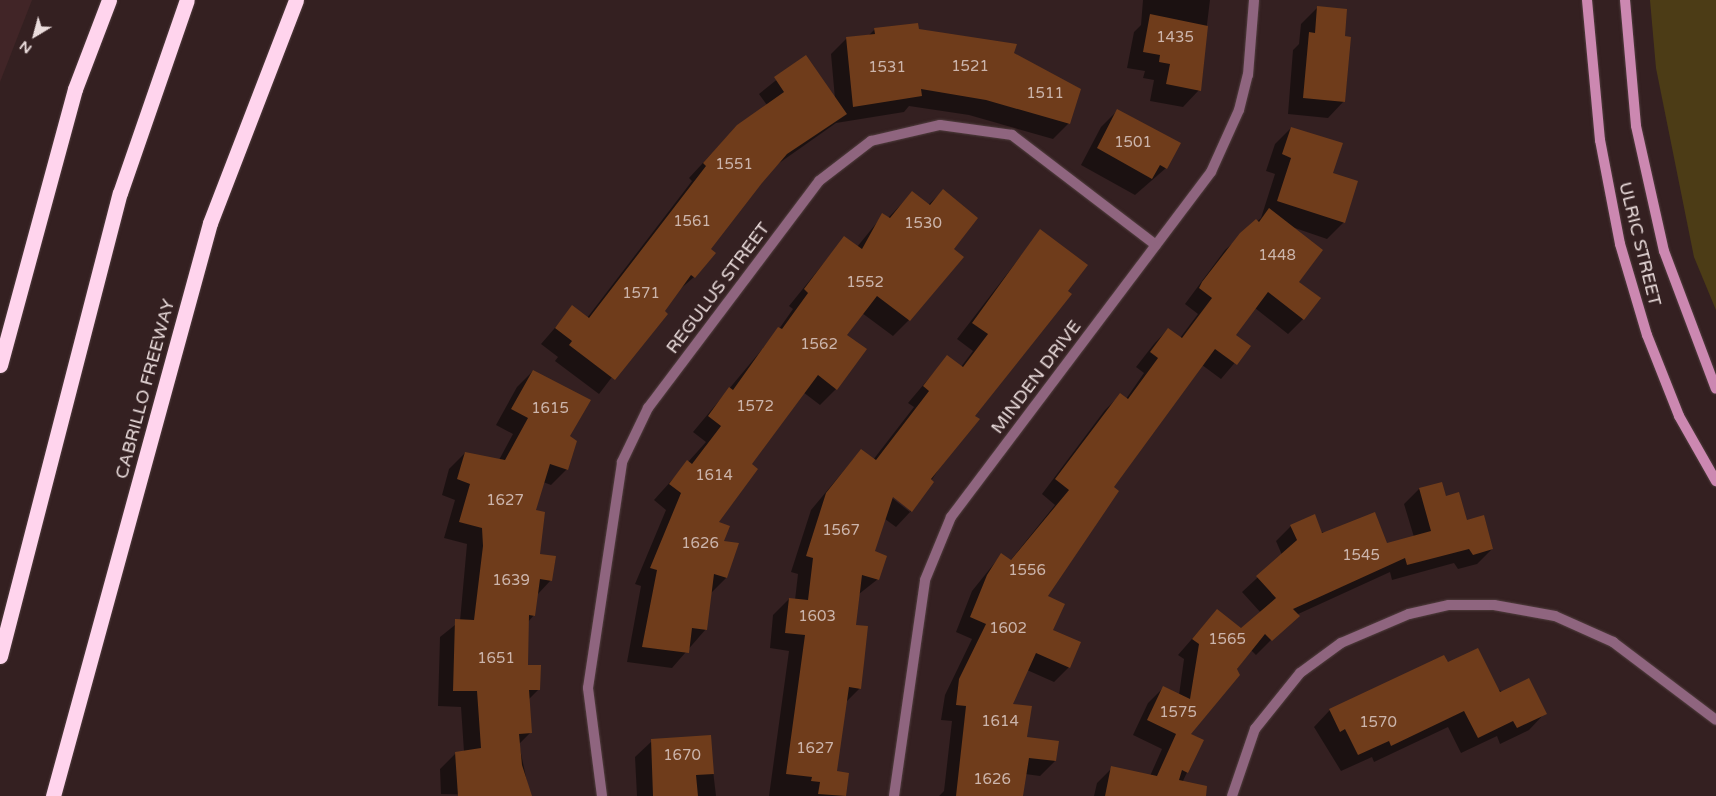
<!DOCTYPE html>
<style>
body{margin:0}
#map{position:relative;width:1716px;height:796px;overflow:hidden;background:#342021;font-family:"Varela Round",sans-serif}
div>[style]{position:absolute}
.built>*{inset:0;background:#412527}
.green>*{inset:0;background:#4c3c16}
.shadow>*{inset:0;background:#0007}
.building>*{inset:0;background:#6f3c1b}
.roads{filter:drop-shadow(0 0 1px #513e3f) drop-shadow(0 0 1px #513e3f)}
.minor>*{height:10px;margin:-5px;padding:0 5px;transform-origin:5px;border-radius:5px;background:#8f657f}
.tertiary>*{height:10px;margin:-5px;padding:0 5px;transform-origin:5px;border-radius:5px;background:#8f657f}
.secondary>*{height:10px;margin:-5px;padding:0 5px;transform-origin:5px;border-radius:5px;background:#cc88b1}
.motorway>*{height:15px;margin:-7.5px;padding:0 7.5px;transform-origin:7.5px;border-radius:7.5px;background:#ffd4ed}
span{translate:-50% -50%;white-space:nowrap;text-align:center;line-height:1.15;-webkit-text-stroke:4.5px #342021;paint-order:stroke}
.number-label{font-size:15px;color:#ccb5ac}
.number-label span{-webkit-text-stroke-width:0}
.street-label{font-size:18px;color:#ebdddd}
.north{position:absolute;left:10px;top:10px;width:50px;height:50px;-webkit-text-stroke:4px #342021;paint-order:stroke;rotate:217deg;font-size:14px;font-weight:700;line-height:20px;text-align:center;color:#ebdddd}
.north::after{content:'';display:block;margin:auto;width:18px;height:22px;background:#ebdddd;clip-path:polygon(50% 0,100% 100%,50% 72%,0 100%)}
</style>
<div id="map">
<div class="built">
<div style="clip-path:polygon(0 0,32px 0,0 82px)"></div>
</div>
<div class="green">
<div style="clip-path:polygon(1650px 0,1716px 0,1716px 310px,1694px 257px,1656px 68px)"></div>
</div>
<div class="shadow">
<div style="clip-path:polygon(1143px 0,1210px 0,1199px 90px,1183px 107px,1150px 101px,1154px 80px,1143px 78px,1145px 71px,1127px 68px,1134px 32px,1141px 25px)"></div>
<div style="clip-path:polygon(1317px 8px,1344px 101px,1328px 118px,1288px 114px,1293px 50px,1299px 44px,1301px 24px)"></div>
<div style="clip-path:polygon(875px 29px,918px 30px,1012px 53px,1069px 123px,1053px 139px,969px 115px,909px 106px,904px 112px,836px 123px,775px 166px,709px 249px,694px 277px,678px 291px,599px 394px,555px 361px,558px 357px,541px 344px,573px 307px,587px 318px,692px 181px,689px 178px,738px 125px,767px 105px,759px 94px,805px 57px,835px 99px,831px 54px,847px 38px,868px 36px)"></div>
<div style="clip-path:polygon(1118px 110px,1166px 168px,1135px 195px,1081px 165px,1101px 127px)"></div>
<div style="clip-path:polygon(1291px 128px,1332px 174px,1344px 222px,1327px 239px,1292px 227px,1303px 319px,1288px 334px,1255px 308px,1234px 335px,1249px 346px,1221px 379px,1202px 365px,1112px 488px,1046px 597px,1051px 630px,1069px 667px,1054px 682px,1027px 670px,1012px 705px,1026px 739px,1055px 761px,1040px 776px,1025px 774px,1022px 796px,939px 796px,944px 791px,952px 721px,941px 720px,945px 695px,972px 639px,956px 632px,972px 591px,1001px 555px,1010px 561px,1055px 505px,1042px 494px,1105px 410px,1120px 395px,1126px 399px,1144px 373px,1136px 367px,1154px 344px,1168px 329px,1180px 338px,1198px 314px,1185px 304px,1225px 250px,1261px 218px,1275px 174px,1266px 171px,1275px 144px)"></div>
<div style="clip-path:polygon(943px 191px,952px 249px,909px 320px,893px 336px,862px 313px,846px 335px,836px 389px,820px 405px,803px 392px,750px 465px,717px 523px,723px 542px,737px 544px,726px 578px,711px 593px,706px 629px,672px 668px,627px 662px,641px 586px,635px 584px,666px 510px,654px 500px,706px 442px,693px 432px,779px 329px,793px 309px,789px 306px,844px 238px,857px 247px,883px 215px,888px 218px,912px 193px,928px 205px)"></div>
<div style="clip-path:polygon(evenodd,1040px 231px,974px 416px,911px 511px,896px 527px,885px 519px,873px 552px,878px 579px,859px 594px,855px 626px,860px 688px,846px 702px,836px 772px,848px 774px,845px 796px,769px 796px,789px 651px,770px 648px,773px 615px,789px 599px,795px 600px,798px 574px,791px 572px,811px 510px,861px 450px,873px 460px,914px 407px,908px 403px,947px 357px,961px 367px,973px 351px,957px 339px,1040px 231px,889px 492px,910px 509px,910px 512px,887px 494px,889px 492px)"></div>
<div style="clip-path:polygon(533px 371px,568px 437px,567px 469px,551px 485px,543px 482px,535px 511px,538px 555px,551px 580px,537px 595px,534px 615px,528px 622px,527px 666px,539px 689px,528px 700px,531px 732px,519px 744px,530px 796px,441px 794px,440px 769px,456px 753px,464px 752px,461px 707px,438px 706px,440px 637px,460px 621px,467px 544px,444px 538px,455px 500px,442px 495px,449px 469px,465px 453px,499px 460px,513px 434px,496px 425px,517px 387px)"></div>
<div style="clip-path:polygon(1419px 489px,1445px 497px,1492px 549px,1477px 564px,1458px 569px,1454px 563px,1392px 580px,1390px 572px,1296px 615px,1256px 655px,1251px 650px,1189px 734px,1202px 740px,1176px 796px,1094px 796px,1097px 783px,1112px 768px,1150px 776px,1162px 749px,1133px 735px,1148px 703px,1163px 688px,1179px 695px,1184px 659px,1178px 655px,1217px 610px,1241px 630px,1261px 613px,1242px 592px,1282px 555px,1276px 541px,1291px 526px,1387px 545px,1414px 537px,1404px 504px)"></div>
<div style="clip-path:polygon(1447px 664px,1545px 713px,1529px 730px,1500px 744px,1497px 736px,1461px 753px,1448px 727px,1374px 762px,1372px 757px,1341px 771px,1314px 727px,1330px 710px)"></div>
<div style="clip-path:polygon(709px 736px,716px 796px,637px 796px,635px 757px,652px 741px)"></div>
</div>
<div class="building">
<div style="clip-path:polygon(1317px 6px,1347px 9px,1345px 36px,1351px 37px,1345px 102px,1303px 98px,1309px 32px,1315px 33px)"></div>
<div style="clip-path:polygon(1150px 14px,1208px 26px,1201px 91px,1166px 84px,1170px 64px,1159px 62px,1160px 55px,1143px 52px)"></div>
<div style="clip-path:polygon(918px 23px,919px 29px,1017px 44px,1014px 53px,1081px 89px,1070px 124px,986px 100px,921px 89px,922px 96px,853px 107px,846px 37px,875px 34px,874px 28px)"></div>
<div style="clip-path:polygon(806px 55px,847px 114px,787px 154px,762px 183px,711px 249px,716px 253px,695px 278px,691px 275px,665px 311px,668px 314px,615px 380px,569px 345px,572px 341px,555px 328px,572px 305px,589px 318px,706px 166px,703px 163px,737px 125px,784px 92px,774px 77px)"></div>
<div style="clip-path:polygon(1117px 109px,1181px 143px,1167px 169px,1160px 165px,1152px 179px,1097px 148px)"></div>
<div style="clip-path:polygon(1291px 127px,1343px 143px,1333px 173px,1358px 181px,1345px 223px,1277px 201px,1291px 158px,1282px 154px)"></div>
<div style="clip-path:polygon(943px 189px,978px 218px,954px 249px,964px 257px,910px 321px,877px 296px,847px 335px,867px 349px,837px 390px,818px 375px,752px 464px,758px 469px,719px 522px,730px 526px,724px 541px,739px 543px,727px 578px,714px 574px,707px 630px,692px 628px,689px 653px,642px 647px,657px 570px,650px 568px,681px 493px,669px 484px,687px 460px,692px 464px,721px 426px,708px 416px,729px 387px,733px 390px,778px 327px,782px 329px,808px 293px,804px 289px,844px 236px,862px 249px,882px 213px,890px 218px,912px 191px,930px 205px)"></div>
<div style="clip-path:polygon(1269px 208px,1323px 250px,1299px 282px,1321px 298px,1304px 320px,1268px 292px,1236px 335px,1251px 346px,1237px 365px,1215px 349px,1114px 487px,1119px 491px,1048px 596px,1065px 604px,1053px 630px,1081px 642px,1070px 668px,1036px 653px,1013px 704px,1032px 706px,1027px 737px,1059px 741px,1056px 761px,1029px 758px,1023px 796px,956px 796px,966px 706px,956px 705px,959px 679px,986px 624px,970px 617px,987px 575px,1001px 553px,1011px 560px,1069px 490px,1055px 479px,1120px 393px,1128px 399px,1158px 358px,1150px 352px,1168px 328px,1182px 338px,1212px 298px,1199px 288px,1202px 282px,1240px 233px,1256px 219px,1259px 222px)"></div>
<div style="clip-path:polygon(1040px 229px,1088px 265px,1068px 291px,1072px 294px,975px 416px,980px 419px,931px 479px,934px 482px,912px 512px,893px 497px,875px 551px,887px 556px,879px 580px,862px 575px,856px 625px,868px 626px,864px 663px,861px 689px,849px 687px,837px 771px,849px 773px,846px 796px,818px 794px,820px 782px,811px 781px,812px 777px,786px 774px,805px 635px,785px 633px,789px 598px,808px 600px,813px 558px,806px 556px,826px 493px,861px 449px,876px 460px,929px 391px,923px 386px,947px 355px,963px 367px,988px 334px,972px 323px)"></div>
<div style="clip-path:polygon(533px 370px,591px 400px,570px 436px,577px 441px,568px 470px,550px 464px,536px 510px,545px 512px,540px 554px,556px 556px,552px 581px,540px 579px,535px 616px,529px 615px,528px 665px,541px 665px,540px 690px,529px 690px,532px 733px,519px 734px,522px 765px,532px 796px,458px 796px,455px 752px,481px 748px,477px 691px,453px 691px,455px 619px,474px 620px,483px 546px,482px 528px,459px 522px,470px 484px,457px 479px,465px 452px,505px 460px,528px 418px,511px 409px)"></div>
<div style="clip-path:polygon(1442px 482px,1446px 496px,1459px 492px,1467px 520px,1484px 515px,1493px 549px,1473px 555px,1469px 549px,1407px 565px,1405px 558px,1293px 609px,1300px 616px,1272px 641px,1265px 634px,1237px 669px,1240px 675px,1191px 734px,1204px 740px,1188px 773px,1182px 770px,1179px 780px,1207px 786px,1206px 796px,1105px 796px,1111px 766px,1157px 776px,1176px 734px,1147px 720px,1163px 686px,1190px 699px,1199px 644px,1192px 639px,1217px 609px,1241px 628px,1276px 598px,1256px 576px,1297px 540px,1290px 525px,1315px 514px,1322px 533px,1375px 512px,1387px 543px,1431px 531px,1419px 488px)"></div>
<div style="clip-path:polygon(1478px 648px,1500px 692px,1529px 678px,1547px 714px,1517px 728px,1513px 721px,1478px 738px,1464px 711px,1391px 746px,1389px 741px,1358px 755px,1345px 729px,1340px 732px,1329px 709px,1444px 655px,1448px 662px)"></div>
<div style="clip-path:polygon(711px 735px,714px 774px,696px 775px,698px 796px,653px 796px,651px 739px)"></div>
</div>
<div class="roads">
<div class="minor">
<div style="left:602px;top:796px;width:109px;rotate:-97.4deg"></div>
<div style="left:588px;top:688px;width:229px;rotate:-81.4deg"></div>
<div style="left:622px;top:462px;width:60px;rotate:-64.3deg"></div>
<div style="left:648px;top:408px;width:284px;rotate:-53deg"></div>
<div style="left:819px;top:181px;width:66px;rotate:-37.6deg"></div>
<div style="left:871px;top:141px;width:71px;rotate:-13.1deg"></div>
<div style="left:940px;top:125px;width:73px;rotate:7.9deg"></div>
<div style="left:1012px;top:135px;width:181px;rotate:37.4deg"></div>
<div style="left:894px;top:796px;width:218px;rotate:-81.8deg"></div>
<div style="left:925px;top:580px;width:68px;rotate:-67.6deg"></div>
<div style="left:951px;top:517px;width:432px;rotate:-53deg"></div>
<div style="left:1211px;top:172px;width:68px;rotate:-65.7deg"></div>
<div style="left:1239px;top:110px;width:36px;rotate:-76deg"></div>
<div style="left:1248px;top:75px;width:75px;rotate:-85.4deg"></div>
</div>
<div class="tertiary">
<div style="left:1232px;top:796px;width:71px;rotate:-71.1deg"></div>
<div style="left:1255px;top:729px;width:72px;rotate:-51.2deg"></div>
<div style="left:1300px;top:673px;width:51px;rotate:-36.2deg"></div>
<div style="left:1341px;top:643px;width:74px;rotate:-23.1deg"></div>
<div style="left:1409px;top:614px;width:41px;rotate:-12.7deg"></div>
<div style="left:1449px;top:605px;width:45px"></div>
<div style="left:1494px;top:605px;width:62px;rotate:10.2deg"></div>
<div style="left:1555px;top:616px;width:64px;rotate:24.1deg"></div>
<div style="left:1613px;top:642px;width:129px;rotate:37.1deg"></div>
</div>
<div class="secondary">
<div style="left:1587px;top:0;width:141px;rotate:84.7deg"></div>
<div style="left:1600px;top:140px;width:106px;rotate:79.1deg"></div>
<div style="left:1620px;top:244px;width:95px;rotate:73.5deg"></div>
<div style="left:1647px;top:335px;width:87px;rotate:68.4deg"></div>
<div style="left:1679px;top:416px;width:75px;rotate:60.4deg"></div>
<div style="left:1625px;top:0;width:126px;rotate:85deg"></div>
<div style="left:1636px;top:126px;width:128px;rotate:77.4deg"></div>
<div style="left:1664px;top:251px;width:147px;rotate:69.4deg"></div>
</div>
<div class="motorway">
<div style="left:0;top:365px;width:286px;rotate:-74.8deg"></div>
<div style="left:75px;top:89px;width:95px;rotate:-69.1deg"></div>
<div style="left:0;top:656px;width:478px;rotate:-75.5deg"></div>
<div style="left:120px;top:193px;width:204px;rotate:-70.9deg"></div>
<div style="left:53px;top:796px;width:594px;rotate:-74.68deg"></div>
<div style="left:210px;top:223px;width:239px;rotate:-68.9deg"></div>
</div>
</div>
<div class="number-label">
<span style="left:1175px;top:38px">1435</span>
<span style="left:970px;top:67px">1521</span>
<span style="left:887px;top:68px">1531</span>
<span style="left:1045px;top:94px">1511</span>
<span style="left:1133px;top:143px">1501</span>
<span style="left:734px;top:165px">1551</span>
<span style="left:692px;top:222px">1561</span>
<span style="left:923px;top:224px">1530</span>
<span style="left:1277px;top:256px">1448</span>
<span style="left:865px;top:283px">1552</span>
<span style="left:641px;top:294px">1571</span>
<span style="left:819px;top:345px">1562</span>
<span style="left:755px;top:407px">1572</span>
<span style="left:550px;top:409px">1615</span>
<span style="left:714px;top:476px">1614</span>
<span style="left:505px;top:501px">1627</span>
<span style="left:841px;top:531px">1567</span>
<span style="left:700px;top:544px">1626</span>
<span style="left:1361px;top:556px">1545</span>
<span style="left:1027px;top:571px">1556</span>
<span style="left:511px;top:581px">1639</span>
<span style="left:817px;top:617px">1603</span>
<span style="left:1008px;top:629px">1602</span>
<span style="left:1227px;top:640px">1565</span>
<span style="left:496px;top:659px">1651</span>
<span style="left:1178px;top:713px">1575</span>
<span style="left:1000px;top:722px">1614</span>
<span style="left:1378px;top:723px">1570</span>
<span style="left:815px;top:749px">1627</span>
<span style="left:682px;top:756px">1670</span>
<span style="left:992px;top:780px">1626</span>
</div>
<div class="street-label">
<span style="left:1640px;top:244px;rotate:76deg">ULRIC STREET</span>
<span style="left:718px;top:288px;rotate:-53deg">REGULUS STREET</span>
<span style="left:1036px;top:377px;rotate:-53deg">MINDEN DRIVE</span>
<span style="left:145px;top:389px;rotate:-75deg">CABRILLO FREEWAY</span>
</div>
<div class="north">N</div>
</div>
